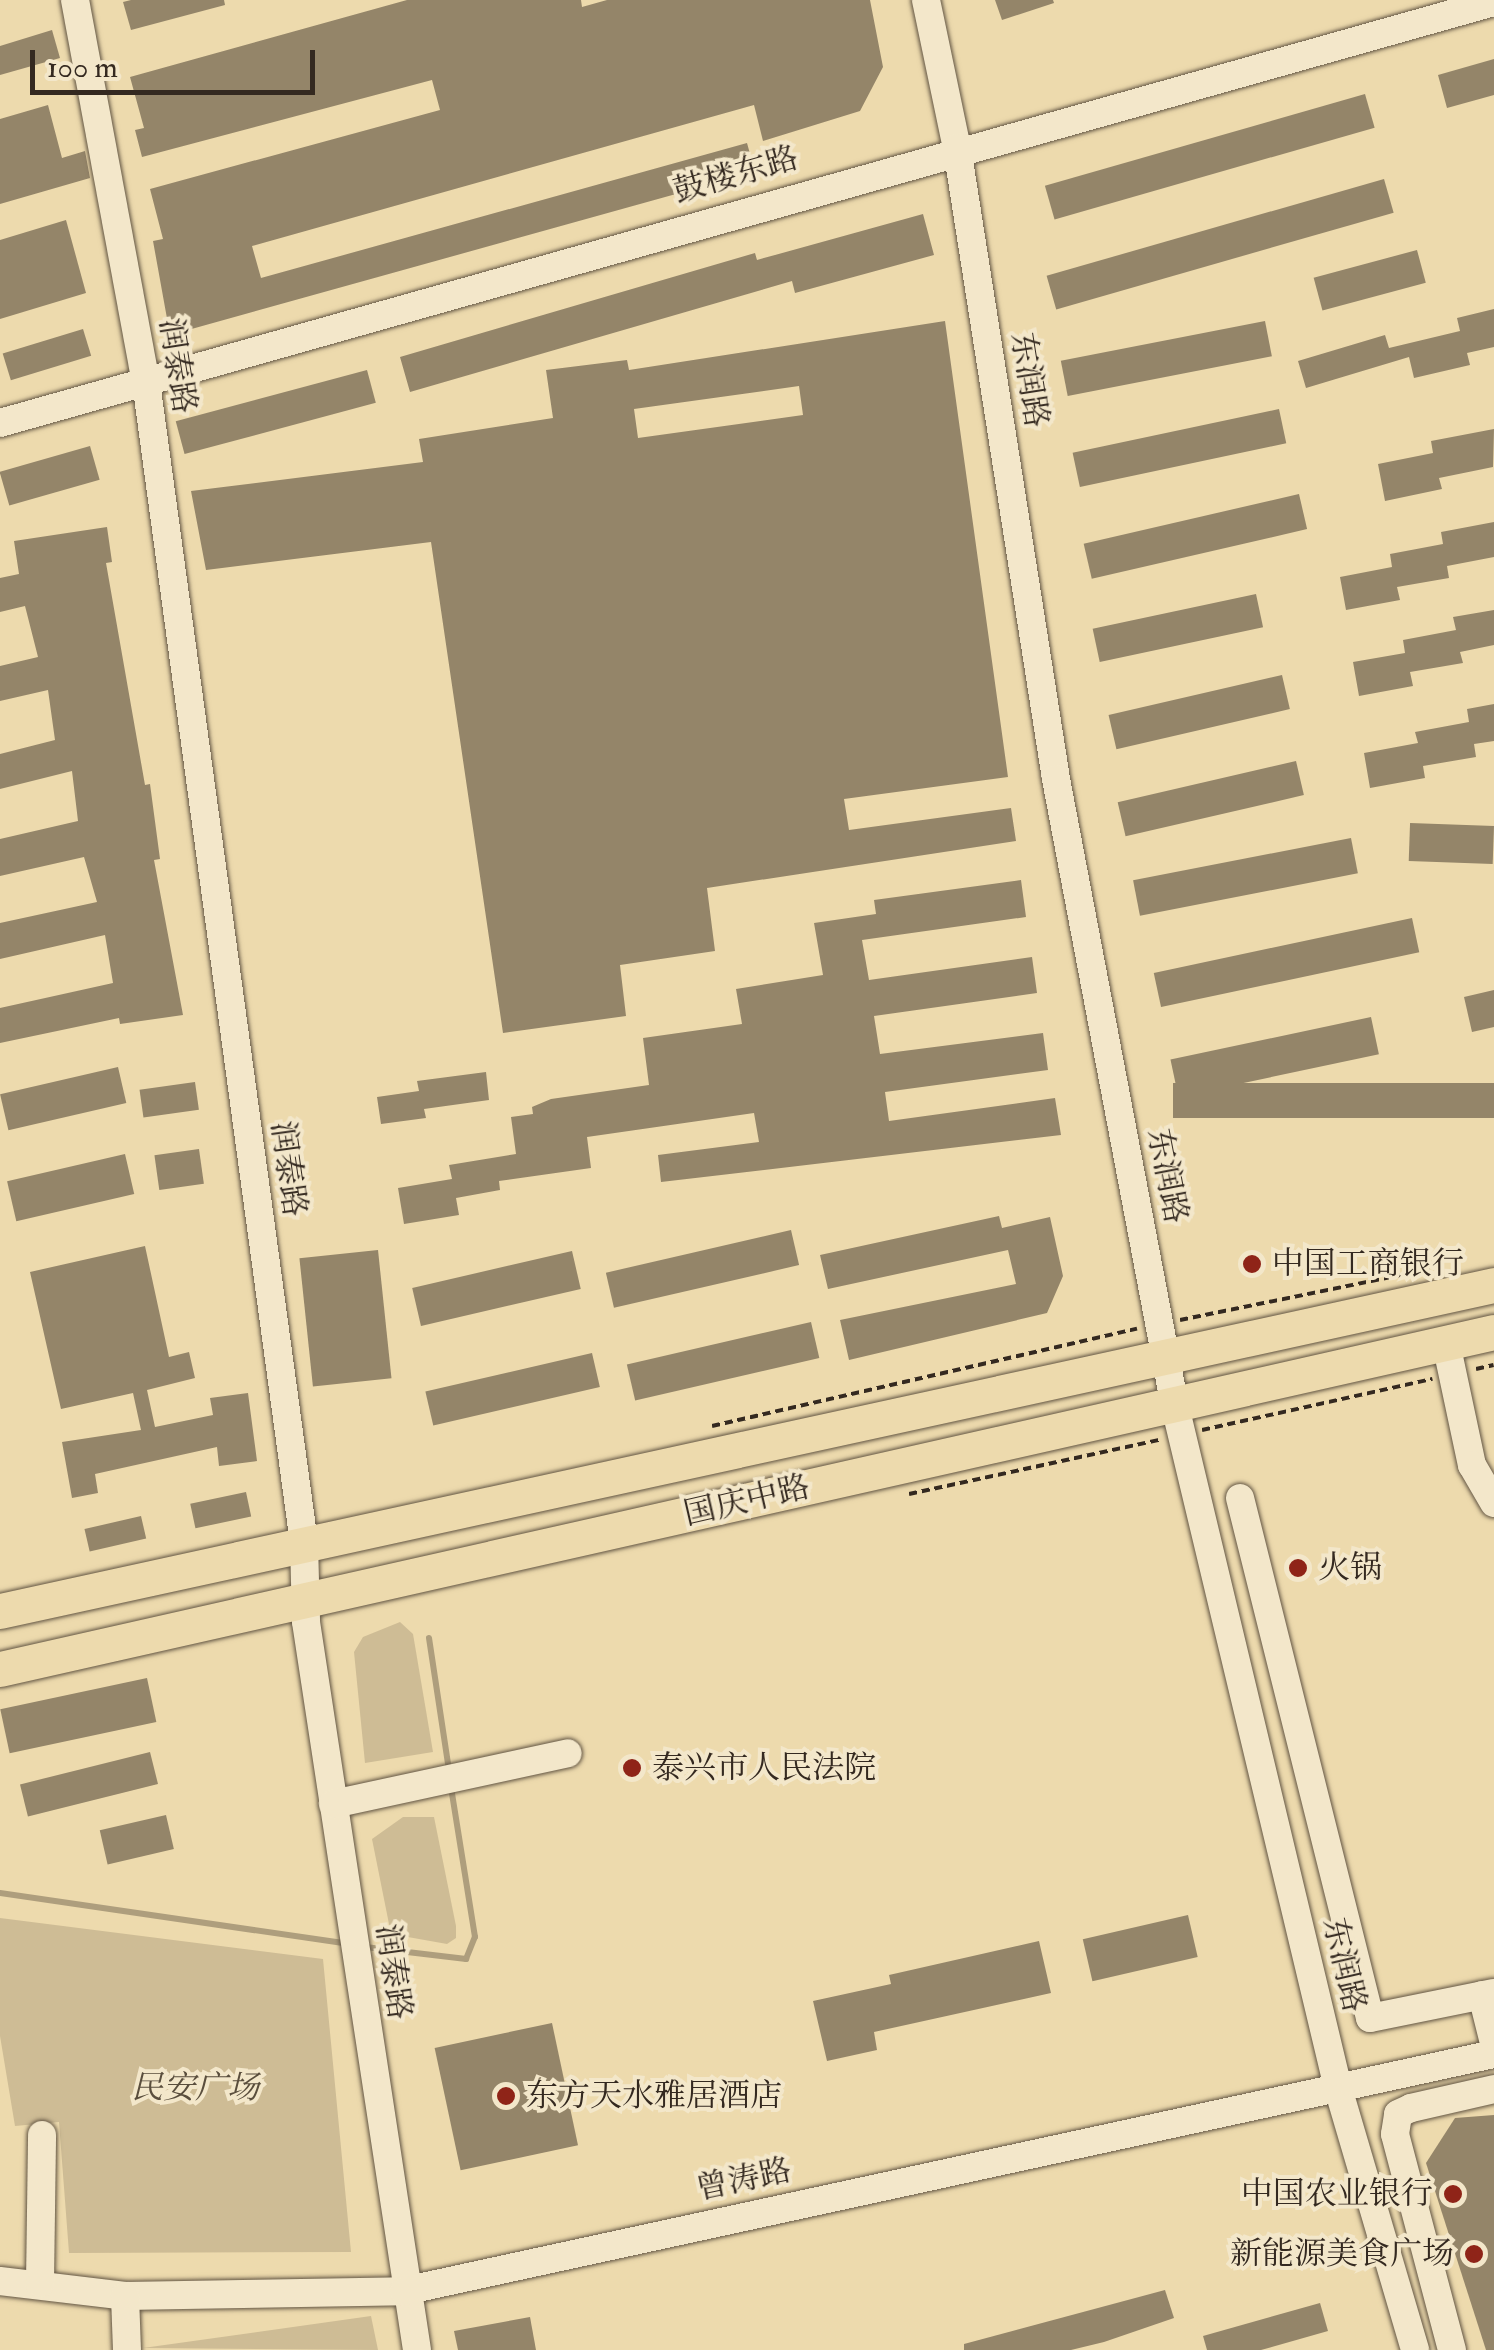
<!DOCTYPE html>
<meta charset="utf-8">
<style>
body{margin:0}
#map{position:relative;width:1494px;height:2350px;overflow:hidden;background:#eddaad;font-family:"IM FELL Double Pica","Noto Serif SC",serif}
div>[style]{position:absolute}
.green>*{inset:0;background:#cebc95}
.stream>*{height:6px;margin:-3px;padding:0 3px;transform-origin:3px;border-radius:3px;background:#ae9e7d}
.building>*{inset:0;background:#948569;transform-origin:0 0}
.path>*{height:4px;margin-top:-2px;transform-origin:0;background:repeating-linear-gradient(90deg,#342920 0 8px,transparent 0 13px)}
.roads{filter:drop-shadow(0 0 2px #625543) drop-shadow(0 0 2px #625543)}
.minor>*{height:28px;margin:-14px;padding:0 14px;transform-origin:14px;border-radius:14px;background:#f3e7ca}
.major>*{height:35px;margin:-17.5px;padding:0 17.5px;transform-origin:17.5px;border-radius:17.5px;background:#eddaad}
.dots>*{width:28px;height:28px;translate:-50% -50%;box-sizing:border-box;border:5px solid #f3e7ca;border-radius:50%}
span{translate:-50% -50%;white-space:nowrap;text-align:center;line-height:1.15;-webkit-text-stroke:8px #f3e7ca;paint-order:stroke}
.street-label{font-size:32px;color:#342920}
.poi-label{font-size:32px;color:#342920}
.left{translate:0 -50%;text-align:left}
.right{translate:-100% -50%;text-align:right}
.park-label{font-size:32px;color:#5a4e3d;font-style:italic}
.scale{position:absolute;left:30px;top:50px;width:285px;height:45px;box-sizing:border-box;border:5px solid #342920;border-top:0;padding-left:12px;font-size:30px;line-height:35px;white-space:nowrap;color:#342920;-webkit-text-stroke:8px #f3e7ca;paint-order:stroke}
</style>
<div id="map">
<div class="green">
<div style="clip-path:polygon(400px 1622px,413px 1634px,433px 1752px,365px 1763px,354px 1652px,363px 1637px)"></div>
<div style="clip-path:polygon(403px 1817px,434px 1817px,456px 1926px,456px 1938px,447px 1944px,391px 1934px,372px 1839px)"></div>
<div style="clip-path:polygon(0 1918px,323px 1959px,351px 2252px,69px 2253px,59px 2122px,15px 2126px,0 2036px)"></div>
<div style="clip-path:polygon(371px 2316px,378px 2350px,143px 2348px)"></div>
</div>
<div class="stream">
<div style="left:429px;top:1638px;width:134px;rotate:81.4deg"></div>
<div style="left:0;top:1893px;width:352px;rotate:8.3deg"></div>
<div style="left:365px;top:1947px;width:102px;rotate:6.8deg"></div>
<div style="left:466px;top:1959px;width:24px;rotate:-68deg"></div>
<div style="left:475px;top:1937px;width:152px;rotate:-99.1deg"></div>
</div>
<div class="building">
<div style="clip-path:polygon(131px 0,224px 0,225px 5px,131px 30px,123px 2px)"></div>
<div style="clip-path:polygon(407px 0,581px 0,582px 7px,607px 0,870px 0,883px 67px,860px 111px,763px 141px,754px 105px,252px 246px,261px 278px,747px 143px,755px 172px,170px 335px,153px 241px,163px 239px,150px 189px,440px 110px,432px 80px,142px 157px,135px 130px,144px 128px,130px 77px)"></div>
<div style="clip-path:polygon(995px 0,1053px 0,1054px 3px,1002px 20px)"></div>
<div style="clip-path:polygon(52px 30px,60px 58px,0 75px,0 46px)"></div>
<div style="clip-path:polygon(1494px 59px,1494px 95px,1447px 108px,1438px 75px)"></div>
<div style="left:1365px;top:94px;width:35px;height:333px;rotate:74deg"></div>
<div style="clip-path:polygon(48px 105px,62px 158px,85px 151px,90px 178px,0 204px,0 119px)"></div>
<div style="left:1384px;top:179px;width:35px;height:351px;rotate:74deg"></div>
<div style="clip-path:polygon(923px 214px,934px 255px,795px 293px,792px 281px,410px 392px,400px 357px,755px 253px,757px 260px)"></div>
<div style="clip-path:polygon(66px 220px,86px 293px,0 319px,0 240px)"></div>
<div style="left:1417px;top:250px;width:34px;height:107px;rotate:75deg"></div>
<div style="clip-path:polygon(1494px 309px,1494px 347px,1467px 353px,1470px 365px,1414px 378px,1409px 357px,1306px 388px,1298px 361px,1385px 335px,1389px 348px,1460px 331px,1457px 318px)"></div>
<div style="clip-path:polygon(evenodd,945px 321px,1008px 777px,844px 799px,849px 830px,1011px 808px,1016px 841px,707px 888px,715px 951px,620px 965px,626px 1016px,503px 1033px,431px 542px,206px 570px,191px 491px,423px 462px,419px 439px,553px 418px,546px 370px,627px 360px,629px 370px,945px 321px,799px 386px,803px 415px,638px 438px,634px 409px,799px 386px)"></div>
<div style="left:1265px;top:321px;width:36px;height:208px;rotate:79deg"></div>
<div style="left:83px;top:329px;width:28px;height:84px;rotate:73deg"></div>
<div style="left:367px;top:370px;width:34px;height:198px;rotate:75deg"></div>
<div style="left:1279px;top:409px;width:35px;height:211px;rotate:78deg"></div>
<div style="clip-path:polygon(1494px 429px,1493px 467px,1439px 478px,1442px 489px,1385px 501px,1378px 464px,1433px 453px,1431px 441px)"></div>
<div style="left:90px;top:446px;width:35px;height:94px;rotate:74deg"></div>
<div style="left:1299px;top:494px;width:36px;height:221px;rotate:77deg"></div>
<div style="clip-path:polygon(1494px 522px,1494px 557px,1447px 566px,1449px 578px,1397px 587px,1400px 600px,1346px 610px,1340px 577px,1392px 567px,1390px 554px,1443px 544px,1441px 532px)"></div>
<div style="clip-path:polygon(107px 527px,112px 562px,106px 563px,145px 785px,150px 784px,160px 859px,154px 860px,183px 1015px,120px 1024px,119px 1018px,0 1043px,0 1008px,113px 983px,105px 935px,0 959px,0 923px,97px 902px,84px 857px,0 876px,0 839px,78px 821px,72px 771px,0 789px,0 754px,55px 740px,48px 690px,0 701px,0 666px,38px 657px,25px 606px,0 612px,0 578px,19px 574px,14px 541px)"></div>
<div style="left:1256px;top:594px;width:34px;height:167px;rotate:78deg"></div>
<div style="clip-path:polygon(1494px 610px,1494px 645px,1460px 652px,1463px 663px,1410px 672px,1413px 686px,1359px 696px,1353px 662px,1405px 653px,1403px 640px,1456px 630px,1453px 617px)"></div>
<div style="left:1282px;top:675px;width:35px;height:178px;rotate:77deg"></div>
<div style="clip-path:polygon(1494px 704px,1494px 741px,1474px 744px,1476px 757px,1423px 766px,1425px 778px,1370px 788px,1364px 753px,1418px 743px,1415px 732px,1469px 722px,1467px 709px)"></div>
<div style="left:1296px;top:761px;width:35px;height:183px;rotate:77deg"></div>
<div style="left:1494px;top:826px;width:38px;height:84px;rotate:92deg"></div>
<div style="left:1351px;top:838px;width:36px;height:222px;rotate:79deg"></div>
<div style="clip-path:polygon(1021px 880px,1026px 917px,862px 940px,869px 980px,1032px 957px,1037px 993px,874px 1016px,880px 1054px,1043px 1033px,1048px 1070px,885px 1092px,889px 1121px,1055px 1098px,1061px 1135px,661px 1182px,658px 1155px,759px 1142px,754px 1113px,587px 1137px,591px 1168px,499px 1181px,500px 1190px,456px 1198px,459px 1215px,404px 1224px,398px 1188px,452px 1179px,449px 1165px,516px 1154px,511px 1117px,533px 1114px,532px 1107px,551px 1099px,649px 1085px,643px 1038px,742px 1024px,736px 989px,823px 975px,814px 923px,876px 914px,874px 900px)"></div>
<div style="left:1412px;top:918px;width:35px;height:264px;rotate:78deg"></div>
<div style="clip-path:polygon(1494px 990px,1494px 1027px,1472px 1032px,1464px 997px)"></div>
<div style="left:1371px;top:1017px;width:38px;height:205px;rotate:78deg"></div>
<div style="left:118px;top:1067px;width:37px;height:121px;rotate:77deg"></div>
<div style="clip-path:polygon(486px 1072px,489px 1100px,424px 1109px,426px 1118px,381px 1124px,377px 1097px,419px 1091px,417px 1081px)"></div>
<div style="left:195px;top:1082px;width:28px;height:56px;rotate:82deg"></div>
<div style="left:1494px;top:1083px;width:35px;height:321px;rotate:90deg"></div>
<div style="left:199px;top:1149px;width:35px;height:45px;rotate:82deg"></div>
<div style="left:125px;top:1154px;width:41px;height:121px;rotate:77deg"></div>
<div style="clip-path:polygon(999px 1216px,1002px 1228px,1050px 1217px,1063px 1276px,1047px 1313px,849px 1360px,840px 1320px,1016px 1284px,1008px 1250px,828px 1289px,820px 1255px)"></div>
<div style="left:791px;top:1230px;width:36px;height:190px;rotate:77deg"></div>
<div style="clip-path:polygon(145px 1246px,169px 1357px,189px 1352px,195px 1378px,147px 1390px,155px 1427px,213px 1415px,210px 1398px,248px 1393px,257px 1461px,219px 1466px,217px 1447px,95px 1474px,98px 1493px,72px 1498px,62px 1442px,141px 1430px,133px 1393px,61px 1409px,30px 1272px)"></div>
<div style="left:378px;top:1250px;width:129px;height:79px;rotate:84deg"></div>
<div style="left:572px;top:1251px;width:39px;height:164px;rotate:77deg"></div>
<div style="left:811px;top:1322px;width:37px;height:189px;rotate:77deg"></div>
<div style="left:592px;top:1353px;width:35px;height:171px;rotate:77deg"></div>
<div style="left:246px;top:1492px;width:25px;height:57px;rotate:78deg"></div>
<div style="left:141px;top:1516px;width:23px;height:58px;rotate:77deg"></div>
<div style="left:147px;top:1678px;width:45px;height:150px;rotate:78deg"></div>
<div style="left:150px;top:1752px;width:33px;height:134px;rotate:76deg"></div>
<div style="left:166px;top:1815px;width:35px;height:68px;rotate:77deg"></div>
<div style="left:1188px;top:1915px;width:43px;height:108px;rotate:77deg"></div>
<div style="clip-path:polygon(1039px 1941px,1051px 1993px,874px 2032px,877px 2050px,827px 2061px,813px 2001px,891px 1984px,889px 1975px)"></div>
<div style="left:552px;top:2023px;width:125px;height:120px;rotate:78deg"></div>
<div style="clip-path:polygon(1494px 2115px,1494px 2350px,1486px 2350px,1426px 2163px,1455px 2118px)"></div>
<div style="clip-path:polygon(1165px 2290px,1174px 2318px,1104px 2342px,1071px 2350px,964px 2350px,964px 2344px)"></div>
<div style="clip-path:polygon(1320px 2303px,1328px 2331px,1261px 2350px,1207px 2350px,1203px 2336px)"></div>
<div style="clip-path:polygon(530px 2317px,536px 2350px,458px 2350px,454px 2331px)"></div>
</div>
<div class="path">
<div style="left:1180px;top:1320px;width:260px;rotate:-11.5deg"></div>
<div style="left:1476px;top:1369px;width:18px;rotate:-13deg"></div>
<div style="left:712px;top:1426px;width:436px;rotate:-12.9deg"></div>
<div style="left:1202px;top:1430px;width:236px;rotate:-12.5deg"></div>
<div style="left:909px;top:1494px;width:256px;rotate:-12.2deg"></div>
</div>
<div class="roads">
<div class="minor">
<div style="left:75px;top:0;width:389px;rotate:79.5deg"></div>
<div style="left:146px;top:382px;width:1172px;rotate:82.25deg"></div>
<div style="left:304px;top:1543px;width:79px;rotate:88.5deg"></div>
<div style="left:306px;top:1622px;width:736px;rotate:81.33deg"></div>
<div style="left:926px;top:0;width:151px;rotate:78.2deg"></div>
<div style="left:957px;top:148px;width:639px;rotate:81.08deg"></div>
<div style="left:1056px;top:779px;width:634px;rotate:79.27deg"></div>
<div style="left:1174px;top:1402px;width:705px;rotate:76.55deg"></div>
<div style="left:1338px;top:2088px;width:273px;rotate:73.6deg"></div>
<div style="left:0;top:423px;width:1552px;rotate:-15.74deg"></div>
<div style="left:1446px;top:1343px;width:125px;rotate:78deg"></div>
<div style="left:1472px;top:1465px;width:44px;rotate:59.9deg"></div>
<div style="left:1240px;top:1498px;width:536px;rotate:75.96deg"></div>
<div style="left:1370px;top:2018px;width:126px;rotate:-11.4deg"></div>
<div style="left:333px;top:1804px;width:240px;rotate:-12.2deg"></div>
<div style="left:1482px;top:1995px;width:49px;rotate:76deg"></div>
<div style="left:0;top:2281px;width:126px;rotate:6.8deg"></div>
<div style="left:125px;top:2296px;width:279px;rotate:-1deg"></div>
<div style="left:404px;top:2291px;width:1115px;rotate:-12.27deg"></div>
<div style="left:40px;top:2283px;width:148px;rotate:-89.2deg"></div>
<div style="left:125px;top:2296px;width:54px;rotate:87.9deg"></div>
<div style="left:1452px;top:2350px;width:223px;rotate:-104.8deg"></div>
<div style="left:1395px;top:2134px;width:20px;rotate:-81deg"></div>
<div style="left:1398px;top:2114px;width:14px;rotate:-25deg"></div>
<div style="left:1411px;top:2108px;width:85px;rotate:-12.9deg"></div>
</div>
<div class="major">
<div style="left:0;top:1611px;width:1529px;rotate:-12.31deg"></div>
<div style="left:0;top:1669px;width:1532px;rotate:-12.71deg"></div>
</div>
</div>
<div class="dots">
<div style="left:1252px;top:1264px;background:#8f2418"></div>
<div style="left:1298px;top:1568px;background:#8f2418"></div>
<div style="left:632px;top:1768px;background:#8f2418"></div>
<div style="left:506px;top:2096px;background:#8f2418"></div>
<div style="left:1453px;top:2194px;background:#8f2418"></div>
<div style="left:1474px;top:2254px;background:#8f2418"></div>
</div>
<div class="street-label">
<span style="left:736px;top:175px;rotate:-16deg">鼓楼东路</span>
<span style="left:177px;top:366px;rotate:81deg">润泰路</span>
<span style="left:1029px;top:380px;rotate:81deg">东润路</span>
<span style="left:288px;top:1169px;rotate:82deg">润泰路</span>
<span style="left:1167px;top:1176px;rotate:79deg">东润路</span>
<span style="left:747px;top:1501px;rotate:-13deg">国庆中路</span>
<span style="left:1344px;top:1965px;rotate:77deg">东润路</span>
<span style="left:393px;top:1972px;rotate:82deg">润泰路</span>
<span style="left:744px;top:2180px;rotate:-12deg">曾涛路</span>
</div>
<div class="poi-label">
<span class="left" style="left:1272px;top:1264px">中国工商银行</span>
<span class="left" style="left:1318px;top:1568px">火锅</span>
<span class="left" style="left:652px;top:1768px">泰兴市人民法院</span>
<span class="left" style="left:526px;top:2096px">东方天水雅居酒店</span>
<span class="right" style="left:1433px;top:2194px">中国农业银行</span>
<span class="right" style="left:1454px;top:2254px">新能源美食广场</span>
</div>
<div class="park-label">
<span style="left:195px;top:2088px">民安广场</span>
</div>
<div class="scale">100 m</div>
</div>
